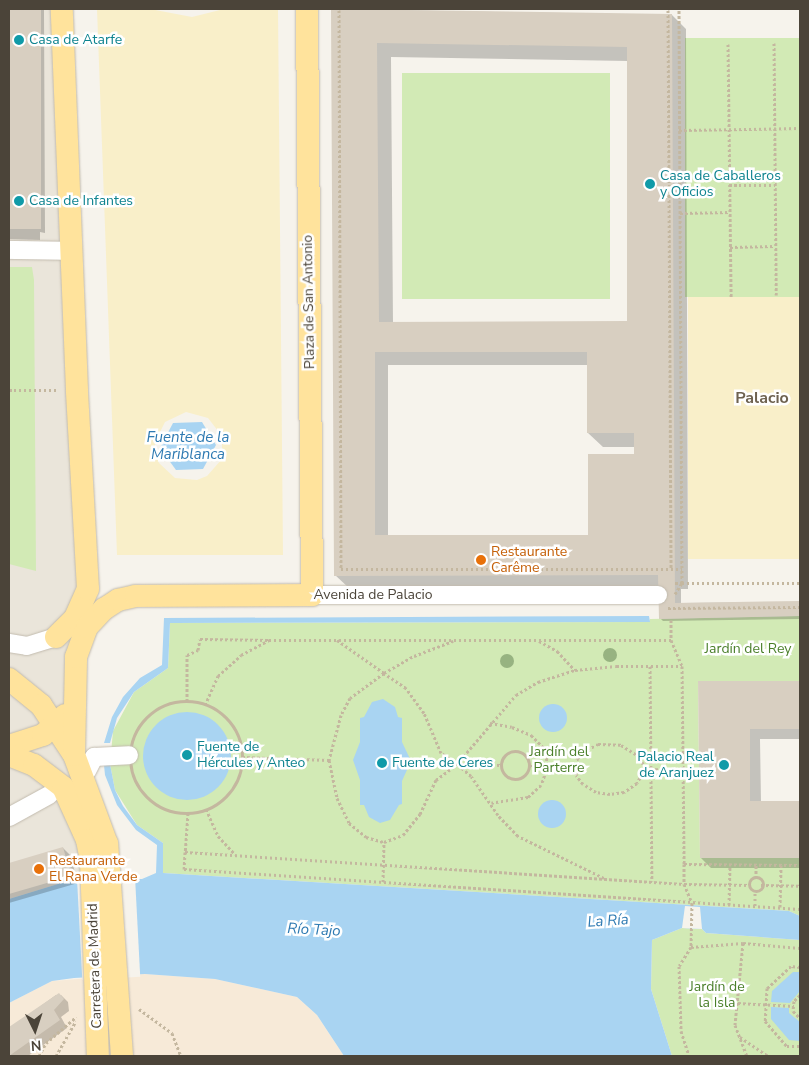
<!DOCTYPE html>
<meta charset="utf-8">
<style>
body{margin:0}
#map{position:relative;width:809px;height:1065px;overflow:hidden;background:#f6f3ec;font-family:"Nunito Sans",sans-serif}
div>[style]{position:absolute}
.residential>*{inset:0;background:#eae5da}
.commercial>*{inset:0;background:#f7ead8}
.green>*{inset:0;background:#d2eab5;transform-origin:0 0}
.sand>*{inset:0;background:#f9efc9;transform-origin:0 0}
.water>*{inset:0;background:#a9d4f2}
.round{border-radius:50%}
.pier>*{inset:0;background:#f6f3ec;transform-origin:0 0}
.shadow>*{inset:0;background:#0003}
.building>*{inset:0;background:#d8cfc1;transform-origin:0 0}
.path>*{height:3px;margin-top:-1.5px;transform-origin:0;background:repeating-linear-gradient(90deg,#c4b79f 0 2.5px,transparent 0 5px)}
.path>.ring{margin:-1.5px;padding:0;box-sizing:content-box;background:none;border:3px solid #c4b79f;border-radius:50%}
.roads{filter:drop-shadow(0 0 1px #c2bbae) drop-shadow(0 0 1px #c2bbae)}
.minor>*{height:18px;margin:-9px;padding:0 9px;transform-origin:9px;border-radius:9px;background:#fff}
.major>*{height:22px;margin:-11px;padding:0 11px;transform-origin:11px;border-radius:11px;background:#ffe39c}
.trees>*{width:14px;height:14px;margin:-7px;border-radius:50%;background:#97b381}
.dots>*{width:14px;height:14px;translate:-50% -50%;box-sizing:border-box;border:2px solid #fff;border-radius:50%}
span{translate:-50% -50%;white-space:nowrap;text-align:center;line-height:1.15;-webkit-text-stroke:5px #fff;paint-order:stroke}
.culture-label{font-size:14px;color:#0d838f}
.left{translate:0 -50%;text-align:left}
.right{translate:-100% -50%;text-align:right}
.street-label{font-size:14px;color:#4b4439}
.food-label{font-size:14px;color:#c56008}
.park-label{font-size:14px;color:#4a7f2a}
.water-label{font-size:15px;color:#2e7ab2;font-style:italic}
.quarter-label{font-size:16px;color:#6e6250;font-weight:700}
.frame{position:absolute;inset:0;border:10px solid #4b4439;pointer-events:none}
.north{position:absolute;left:10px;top:1005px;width:50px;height:50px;-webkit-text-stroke:4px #fff;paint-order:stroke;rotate:176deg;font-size:14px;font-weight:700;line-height:20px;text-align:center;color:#4b4439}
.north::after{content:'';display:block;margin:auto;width:18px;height:22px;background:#4b4439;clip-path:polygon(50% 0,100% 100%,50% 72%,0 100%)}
</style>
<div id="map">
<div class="residential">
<div style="clip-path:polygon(9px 9px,62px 9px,87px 627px,72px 703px,111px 878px,71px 880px,9px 899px)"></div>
</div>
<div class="commercial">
<div style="clip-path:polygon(145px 974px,215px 979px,297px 997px,317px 1015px,344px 1056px,9px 1056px,9px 1003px,52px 981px)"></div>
</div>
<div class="green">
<div style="left:800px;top:38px;width:259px;height:115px;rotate:90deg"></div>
<div style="left:402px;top:73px;width:208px;height:226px"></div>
<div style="clip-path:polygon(9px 267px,32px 267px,34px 280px,36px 571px,9px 564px)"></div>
<div style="clip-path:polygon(800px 616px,800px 681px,698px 682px,700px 858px,800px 858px,800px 916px,789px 911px,163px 873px,163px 843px,137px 825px,115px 790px,110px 764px,113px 731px,134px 692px,168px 668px,170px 623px,649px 622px,650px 619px)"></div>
<div style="clip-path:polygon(682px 928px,702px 929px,706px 933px,800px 940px,800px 1056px,672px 1056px,651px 989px,652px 940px)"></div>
</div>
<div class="sand">
<div style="clip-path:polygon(evenodd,97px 9px,150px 9px,192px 17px,224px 9px,278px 9px,283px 555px,117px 555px,97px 9px,186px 412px,208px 418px,222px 436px,222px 459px,207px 476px,197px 480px,175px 478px,159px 463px,155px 453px,155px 442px,165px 422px,186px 412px)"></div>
<div style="left:800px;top:297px;width:262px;height:112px;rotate:90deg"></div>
</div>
<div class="water">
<div style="clip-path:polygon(202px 422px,216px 445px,203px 469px,176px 470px,160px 448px,173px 423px)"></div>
<div style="clip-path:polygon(649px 616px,650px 622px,170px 623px,168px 668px,134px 692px,117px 718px,110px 743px,104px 743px,112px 717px,123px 697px,140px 678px,162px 665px,164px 618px)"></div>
<div style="clip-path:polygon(383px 699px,395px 707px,398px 717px,402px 718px,402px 742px,411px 761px,402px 781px,402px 804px,399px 805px,390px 820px,380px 823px,369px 817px,364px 805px,360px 805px,360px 780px,353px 760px,360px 742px,360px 718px,364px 717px,372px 702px)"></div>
<div class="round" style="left:539px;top:704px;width:28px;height:28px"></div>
<div class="round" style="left:143px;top:712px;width:88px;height:88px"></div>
<div style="clip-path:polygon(110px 764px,115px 790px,123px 806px,137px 825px,163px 843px,163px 873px,789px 911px,800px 916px,800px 940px,706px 933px,702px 929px,682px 928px,652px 940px,651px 989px,672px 1056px,344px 1056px,317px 1015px,297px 997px,215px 979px,145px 974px,74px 978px,52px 981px,9px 1003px,9px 899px,71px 880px,142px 879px,156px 873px,157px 845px,136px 830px,117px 805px,105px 775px,104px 765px)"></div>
<div class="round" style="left:538px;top:800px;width:28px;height:28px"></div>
<div style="clip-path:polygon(793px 972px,800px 972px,800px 991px,790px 1003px,771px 1002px,772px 991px)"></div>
<div style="clip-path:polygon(771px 1007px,789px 1008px,789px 1013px,800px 1022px,800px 1041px,789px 1040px,771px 1019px)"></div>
</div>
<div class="pier">
<div style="left:135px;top:877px;width:100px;height:58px;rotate:87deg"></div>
<div style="clip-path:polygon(685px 906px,700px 907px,702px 929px,682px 928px)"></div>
</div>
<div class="shadow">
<div style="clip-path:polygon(9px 9px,44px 9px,45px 233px,40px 232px,40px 240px,9px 239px)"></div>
<div style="clip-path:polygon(evenodd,333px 9px,672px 15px,686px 29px,688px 589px,681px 589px,681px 603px,800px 602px,800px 619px,663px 621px,660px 618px,660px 589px,350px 589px,335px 575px,333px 9px,391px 57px,628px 61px,628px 323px,393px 323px,391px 57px,333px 9px,388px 365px,588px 365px,588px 433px,603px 447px,635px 447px,635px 455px,589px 537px,388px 537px,388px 365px)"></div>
<div style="clip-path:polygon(800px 682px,800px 739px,760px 739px,761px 802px,800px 802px,800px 868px,711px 868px,701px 858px,699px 683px)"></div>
<div style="clip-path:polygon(63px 848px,70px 855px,78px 883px,9px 903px,9px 864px)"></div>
<div style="clip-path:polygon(56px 995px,61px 995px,68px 1002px,69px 1011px,61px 1017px,67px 1028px,28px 1056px,9px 1056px,9px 1029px)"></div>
</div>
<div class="building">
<div style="left:9px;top:9px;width:32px;height:220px"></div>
<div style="clip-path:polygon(evenodd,331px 9px,672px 14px,675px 603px,800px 601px,800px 616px,659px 619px,658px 575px,334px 576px,331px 9px,377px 43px,627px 47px,627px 321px,379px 322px,377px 43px,331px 9px,375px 352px,587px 352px,587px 433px,634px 433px,634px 454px,588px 454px,588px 535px,375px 535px,375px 352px)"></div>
<div style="clip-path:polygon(698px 681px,800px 681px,800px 729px,750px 729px,750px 801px,800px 801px,800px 858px,700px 858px)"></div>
<div style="clip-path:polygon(63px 847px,71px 876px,9px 894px,9px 863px)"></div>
<div style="clip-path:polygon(59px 993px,64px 999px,54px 1010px,60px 1020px,9px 1056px,9px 1027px)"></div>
</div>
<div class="path">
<div style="left:339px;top:10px;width:559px;rotate:89.8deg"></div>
<div style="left:341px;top:569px;width:341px"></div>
<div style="left:668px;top:10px;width:559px;rotate:89.69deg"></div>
<div style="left:774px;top:43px;width:252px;rotate:89.5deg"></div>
<div style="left:728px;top:44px;width:254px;rotate:89.3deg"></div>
<div style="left:679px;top:130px;width:121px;rotate:-0.9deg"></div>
<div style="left:729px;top:185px;width:46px"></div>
<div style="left:680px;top:213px;width:50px;rotate:-1.1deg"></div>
<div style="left:730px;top:247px;width:45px;rotate:-1.3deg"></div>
<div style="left:9px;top:390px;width:49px"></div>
<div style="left:675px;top:583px;width:7px"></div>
<div style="left:682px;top:583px;width:574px;rotate:-90.3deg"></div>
<div style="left:675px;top:594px;width:13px;rotate:-58deg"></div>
<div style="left:682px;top:583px;width:118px"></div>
<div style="left:668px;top:608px;width:132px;rotate:-0.4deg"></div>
<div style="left:671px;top:620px;width:20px;rotate:90deg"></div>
<div style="left:671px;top:640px;width:28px;rotate:67deg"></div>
<div style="left:682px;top:666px;width:198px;rotate:89.4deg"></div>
<div style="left:684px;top:864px;width:20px;rotate:90deg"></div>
<div style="left:684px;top:884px;width:21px;rotate:67deg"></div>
<div style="left:692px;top:903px;width:44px;rotate:91.3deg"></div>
<div style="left:691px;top:947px;width:22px;rotate:122deg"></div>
<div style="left:679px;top:966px;width:65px;rotate:88.2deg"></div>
<div style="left:681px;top:1031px;width:26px;rotate:72deg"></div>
<div style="left:337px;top:640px;width:57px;rotate:35.1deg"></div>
<div style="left:384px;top:673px;width:34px;rotate:-30deg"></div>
<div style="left:414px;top:656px;width:42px;rotate:-21deg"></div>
<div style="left:539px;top:641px;width:21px;rotate:29deg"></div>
<div style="left:557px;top:651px;width:26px;rotate:47deg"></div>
<div style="left:650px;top:666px;width:215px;rotate:89.5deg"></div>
<div style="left:187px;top:701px;width:46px;rotate:-90deg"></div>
<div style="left:187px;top:655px;width:12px;rotate:-24deg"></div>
<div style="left:198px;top:650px;width:11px;rotate:-80deg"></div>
<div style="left:200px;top:639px;width:68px;rotate:0.8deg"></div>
<div class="ring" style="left:130px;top:701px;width:109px;height:109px"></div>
<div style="left:205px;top:705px;width:32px;rotate:-66deg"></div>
<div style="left:218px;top:676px;width:31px;rotate:-42deg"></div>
<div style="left:241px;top:655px;width:32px;rotate:-28deg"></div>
<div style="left:269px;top:640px;width:402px"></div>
<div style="left:490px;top:723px;width:22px;rotate:10deg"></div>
<div style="left:512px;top:727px;width:21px;rotate:23deg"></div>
<div style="left:531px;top:735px;width:18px;rotate:45deg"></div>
<div style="left:544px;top:748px;width:18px;rotate:77deg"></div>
<div style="left:548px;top:766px;width:20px;rotate:110deg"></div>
<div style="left:541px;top:785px;width:18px;rotate:137deg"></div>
<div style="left:528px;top:797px;width:37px;rotate:171deg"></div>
<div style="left:598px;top:744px;width:23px;rotate:2deg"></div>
<div style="left:621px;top:745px;width:22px;rotate:32deg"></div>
<div style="left:640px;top:757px;width:13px;rotate:67deg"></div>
<div style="left:645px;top:769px;width:16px;rotate:120deg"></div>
<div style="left:637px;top:783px;width:16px;rotate:145deg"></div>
<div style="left:624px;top:792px;width:14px;rotate:172deg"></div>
<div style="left:610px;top:794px;width:14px;rotate:-172deg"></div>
<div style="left:596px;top:792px;width:15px;rotate:-148deg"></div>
<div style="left:583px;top:784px;width:11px;rotate:-128deg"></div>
<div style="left:576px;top:775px;width:16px;rotate:-86deg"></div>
<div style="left:577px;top:759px;width:9px;rotate:-49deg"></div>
<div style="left:583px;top:752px;width:17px;rotate:-28deg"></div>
<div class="ring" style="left:501px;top:751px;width:25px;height:25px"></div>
<div style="left:242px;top:757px;width:87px;rotate:2deg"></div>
<div style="left:457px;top:764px;width:44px;rotate:1.3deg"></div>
<div style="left:529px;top:766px;width:46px;rotate:1.2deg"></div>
<div style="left:645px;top:769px;width:39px;rotate:1deg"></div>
<div style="left:206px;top:809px;width:30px;rotate:66deg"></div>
<div style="left:218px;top:836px;width:25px;rotate:47deg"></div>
<div style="left:188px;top:813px;width:39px;rotate:94deg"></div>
<div style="left:185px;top:852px;width:500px;rotate:3.67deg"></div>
<div style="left:684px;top:884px;width:66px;rotate:0.9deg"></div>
<div style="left:185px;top:852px;width:17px;rotate:93deg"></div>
<div style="left:184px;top:869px;width:617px;rotate:3.72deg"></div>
<div style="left:684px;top:864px;width:116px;rotate:0.5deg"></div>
<div class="ring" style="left:749px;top:877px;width:11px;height:11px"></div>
<div style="left:604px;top:878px;width:96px;rotate:-154deg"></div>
<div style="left:518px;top:836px;width:29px;rotate:-134deg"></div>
<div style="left:498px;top:815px;width:47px;rotate:-124.7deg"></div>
<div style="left:471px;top:776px;width:18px;rotate:-139deg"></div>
<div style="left:457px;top:764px;width:19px;rotate:-145deg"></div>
<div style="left:441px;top:753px;width:43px;rotate:-113deg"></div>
<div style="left:424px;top:713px;width:31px;rotate:-126deg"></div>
<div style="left:406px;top:688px;width:27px;rotate:-146deg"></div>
<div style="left:384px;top:673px;width:42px;rotate:143.7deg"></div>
<div style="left:350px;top:698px;width:19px;rotate:118deg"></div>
<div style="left:341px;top:715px;width:47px;rotate:104.9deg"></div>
<div style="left:329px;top:760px;width:39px;rotate:78deg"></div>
<div style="left:337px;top:798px;width:28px;rotate:64deg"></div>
<div style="left:349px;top:823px;width:22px;rotate:39deg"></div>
<div style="left:366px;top:837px;width:19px;rotate:16deg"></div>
<div style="left:384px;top:842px;width:20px;rotate:-20deg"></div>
<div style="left:403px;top:835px;width:27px;rotate:-51deg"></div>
<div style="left:420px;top:814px;width:38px;rotate:-65deg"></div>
<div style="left:436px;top:780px;width:26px;rotate:-37deg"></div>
<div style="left:457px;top:764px;width:91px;rotate:-49.5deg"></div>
<div style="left:516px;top:695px;width:26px;rotate:-31deg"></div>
<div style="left:538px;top:682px;width:39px;rotate:-18deg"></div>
<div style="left:575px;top:670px;width:41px;rotate:-5.6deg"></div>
<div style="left:616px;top:666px;width:66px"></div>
<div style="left:756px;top:878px;width:13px;rotate:-90deg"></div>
<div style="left:383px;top:882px;width:40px;rotate:-88.6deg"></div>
<div style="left:761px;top:885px;width:39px;rotate:1deg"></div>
<div style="left:729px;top:905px;width:40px;rotate:-88.6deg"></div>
<div style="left:755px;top:906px;width:16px;rotate:-90deg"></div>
<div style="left:780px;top:907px;width:42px;rotate:-88.6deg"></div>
<div style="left:743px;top:943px;width:82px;rotate:95.6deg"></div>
<div style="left:735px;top:1025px;width:33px;rotate:69deg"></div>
<div style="left:691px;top:947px;width:52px;rotate:-4.4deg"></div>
<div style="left:743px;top:943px;width:57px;rotate:5deg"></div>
<div style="left:800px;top:967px;width:9px;rotate:-174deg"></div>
<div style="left:791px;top:966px;width:33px;rotate:137deg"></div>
<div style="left:767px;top:988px;width:33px;rotate:93deg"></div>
<div style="left:765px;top:1021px;width:33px;rotate:49deg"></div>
<div style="left:787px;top:1046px;width:13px"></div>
<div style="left:800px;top:995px;width:8px;rotate:135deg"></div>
<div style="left:794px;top:1001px;width:10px;rotate:96deg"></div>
<div style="left:793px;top:1011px;width:10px;rotate:45deg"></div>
<div style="left:738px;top:1003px;width:56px;rotate:3.1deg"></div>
<div style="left:139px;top:1009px;width:41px;rotate:36deg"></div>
<div style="left:172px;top:1033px;width:25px;rotate:69deg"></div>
<div style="left:740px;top:1037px;width:34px;rotate:34deg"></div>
<div style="left:39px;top:1056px;width:15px;rotate:-62deg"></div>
<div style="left:46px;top:1043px;width:40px;rotate:-41deg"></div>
<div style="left:56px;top:1056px;width:40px;rotate:-60.3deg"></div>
</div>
<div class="roads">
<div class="minor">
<div style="left:9px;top:250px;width:62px;rotate:0.9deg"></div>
<div style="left:312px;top:595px;width:346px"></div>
<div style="left:9px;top:643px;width:18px;rotate:9deg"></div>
<div style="left:27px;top:646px;width:30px;rotate:-17deg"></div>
<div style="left:87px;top:771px;width:16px;rotate:-63deg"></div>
<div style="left:94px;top:757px;width:35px;rotate:-3deg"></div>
<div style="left:9px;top:817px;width:46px;rotate:-28.8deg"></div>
</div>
<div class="major">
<div style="left:56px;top:637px;width:27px;rotate:-45deg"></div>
<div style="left:75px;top:618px;width:32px;rotate:-66deg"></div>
<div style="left:88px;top:589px;width:199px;rotate:-93.2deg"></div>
<div style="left:77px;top:390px;width:381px;rotate:-92.3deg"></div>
<div style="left:9px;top:679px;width:41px;rotate:39.1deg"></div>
<div style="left:41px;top:705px;width:56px;rotate:56.6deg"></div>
<div style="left:9px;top:746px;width:36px;rotate:-18deg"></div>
<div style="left:43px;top:735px;width:30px;rotate:-42deg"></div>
<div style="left:9px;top:755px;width:27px;rotate:22deg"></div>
<div style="left:34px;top:765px;width:36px;rotate:37deg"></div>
<div style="left:63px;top:787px;width:58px;rotate:65.6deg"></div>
<div style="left:87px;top:840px;width:20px;rotate:79deg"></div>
<div style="left:91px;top:860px;width:196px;rotate:88deg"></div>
<div style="left:122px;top:1056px;width:213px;rotate:-94deg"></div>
<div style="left:107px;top:844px;width:95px;rotate:-110.3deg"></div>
<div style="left:74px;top:755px;width:98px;rotate:-88.8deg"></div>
<div style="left:76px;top:657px;width:32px;rotate:-70deg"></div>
<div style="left:87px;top:627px;width:25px;rotate:-47deg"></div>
<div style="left:104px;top:609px;width:17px;rotate:-33deg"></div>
<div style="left:118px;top:600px;width:18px;rotate:-13deg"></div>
<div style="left:136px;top:596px;width:176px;rotate:-0.3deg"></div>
<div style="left:312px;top:595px;width:586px;rotate:-90.49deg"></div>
</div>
</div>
<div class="trees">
<div style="left:610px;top:655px"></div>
<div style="left:507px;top:661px"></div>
</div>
<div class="dots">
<div style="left:19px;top:40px;background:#0f9aa8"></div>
<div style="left:650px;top:184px;background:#0f9aa8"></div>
<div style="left:19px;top:201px;background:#0f9aa8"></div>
<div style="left:481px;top:560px;background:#e8710a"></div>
<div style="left:187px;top:755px;background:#0f9aa8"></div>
<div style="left:382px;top:763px;background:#0f9aa8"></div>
<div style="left:724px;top:765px;background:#0f9aa8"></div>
<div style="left:39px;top:869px;background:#e8710a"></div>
</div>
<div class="culture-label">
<span class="left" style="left:29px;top:40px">Casa de Atarfe</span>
<span class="left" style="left:660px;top:184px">Casa de Caballeros<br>y Oficios</span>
<span class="left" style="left:29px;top:201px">Casa de Infantes</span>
<span class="left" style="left:197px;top:755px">Fuente de<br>Hércules y Anteo</span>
<span class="right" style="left:714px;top:765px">Palacio Real<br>de Aranjuez</span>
<span class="left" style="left:392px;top:763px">Fuente de Ceres</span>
</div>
<div class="street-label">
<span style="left:309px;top:302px;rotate:-91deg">Plaza de San Antonio</span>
<span style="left:373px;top:595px">Avenida de Palacio</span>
<span style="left:95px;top:966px;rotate:-92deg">Carretera de Madrid</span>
</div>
<div class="food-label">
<span class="left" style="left:491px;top:560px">Restaurante<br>Carême</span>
<span class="left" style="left:49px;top:869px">Restaurante<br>El Rana Verde</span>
</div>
<div class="park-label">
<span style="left:748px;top:649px">Jardín del Rey</span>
<span style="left:559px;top:760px">Jardín del<br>Parterre</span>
<span style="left:717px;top:995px">Jardín de<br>la Isla</span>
</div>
<div class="water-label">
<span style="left:188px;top:446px">Fuente de la<br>Mariblanca</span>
<span style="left:608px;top:921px;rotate:-4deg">La Ría</span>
<span style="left:314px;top:930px;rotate:3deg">Río Tajo</span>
</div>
<div class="quarter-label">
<span style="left:762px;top:398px">Palacio</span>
</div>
<div class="frame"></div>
<div class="north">N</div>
</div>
